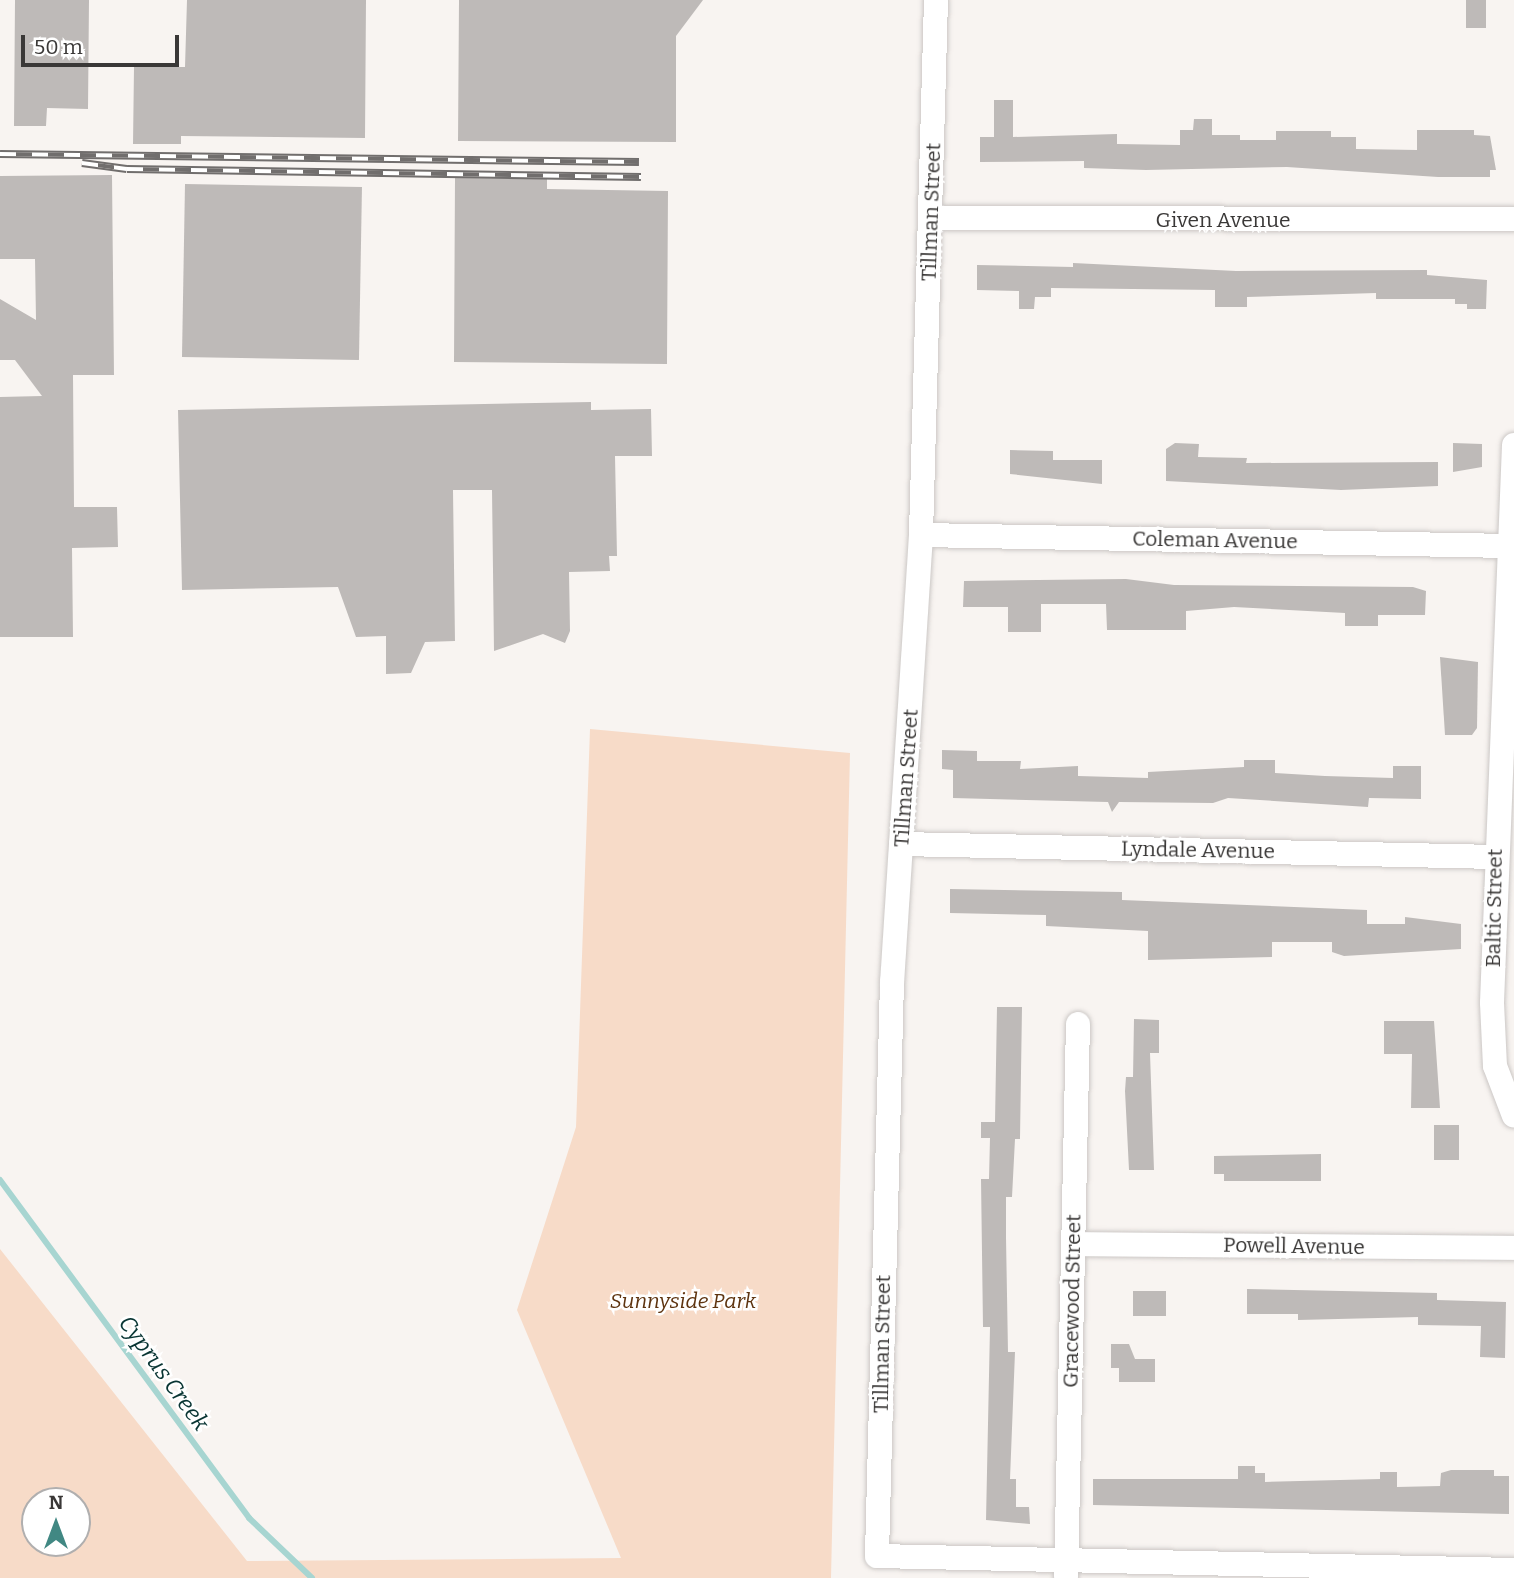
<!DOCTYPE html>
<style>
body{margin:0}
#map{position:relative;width:1514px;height:1578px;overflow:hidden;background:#f8f4f1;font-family:Bitter,serif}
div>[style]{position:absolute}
.green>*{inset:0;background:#f7dbc8}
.stream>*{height:6px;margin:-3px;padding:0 3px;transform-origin:3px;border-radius:3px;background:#a7d5d1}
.building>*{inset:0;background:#bebab8;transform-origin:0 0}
.roads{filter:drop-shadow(0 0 2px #cbc7c5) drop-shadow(0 0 2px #cbc7c5)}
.minor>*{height:24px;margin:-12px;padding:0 12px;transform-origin:12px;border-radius:12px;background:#fff}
.rail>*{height:8px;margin-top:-4px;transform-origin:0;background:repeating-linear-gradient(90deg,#fff 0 16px,#716e6d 0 32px);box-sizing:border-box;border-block:2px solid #716e6d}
span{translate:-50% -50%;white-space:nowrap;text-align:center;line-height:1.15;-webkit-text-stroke:5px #fff;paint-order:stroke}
.street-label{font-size:21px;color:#3a3837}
.park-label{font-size:21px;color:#5e3410;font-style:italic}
.water-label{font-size:23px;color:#093533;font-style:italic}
.north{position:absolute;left:21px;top:1487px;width:70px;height:70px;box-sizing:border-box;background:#fff;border:2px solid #b0afaf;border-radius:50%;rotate:0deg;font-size:19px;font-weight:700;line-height:28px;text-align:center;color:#3a3837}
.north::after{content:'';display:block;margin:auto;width:24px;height:32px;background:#418883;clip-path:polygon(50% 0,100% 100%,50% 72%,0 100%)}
.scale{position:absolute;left:21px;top:35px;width:158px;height:32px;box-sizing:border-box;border:4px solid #3a3837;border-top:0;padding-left:9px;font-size:21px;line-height:24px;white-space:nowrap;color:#3a3837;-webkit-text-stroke:5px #fff;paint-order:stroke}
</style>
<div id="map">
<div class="green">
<div style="clip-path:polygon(evenodd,590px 729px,850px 753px,831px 1578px,0 1578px,0 1249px,247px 1561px,621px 1558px,517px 1310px,576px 1127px,590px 729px,35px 1501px,77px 1501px,77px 1543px,35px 1543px,35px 1501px)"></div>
</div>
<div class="stream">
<div style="left:0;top:1180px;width:420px;rotate:53.6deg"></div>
<div style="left:249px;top:1518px;width:87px;rotate:43.6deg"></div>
</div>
<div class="building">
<div style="clip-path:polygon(15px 0,89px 0,88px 109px,47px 108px,46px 126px,14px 126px)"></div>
<div style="clip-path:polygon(187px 0,366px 0,365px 138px,181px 136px,181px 144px,133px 144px,134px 67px,185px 67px)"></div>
<div style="clip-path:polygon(459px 0,703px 0,676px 36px,676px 142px,458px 141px)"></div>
<div style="left:1466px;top:0;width:20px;height:28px"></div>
<div style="clip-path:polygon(994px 100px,1013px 100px,1013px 137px,1117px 134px,1117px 144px,1180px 145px,1180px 130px,1193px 130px,1194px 119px,1212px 119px,1212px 135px,1240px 135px,1240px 140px,1276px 140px,1276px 131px,1331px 131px,1331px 137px,1356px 137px,1356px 149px,1417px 150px,1417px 130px,1474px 130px,1474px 135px,1490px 136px,1496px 170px,1490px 170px,1490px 177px,1438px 177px,1287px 167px,1146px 170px,1084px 168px,1084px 161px,980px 162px,980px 137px,994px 137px)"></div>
<div style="clip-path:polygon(112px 175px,114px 375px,73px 375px,74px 507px,117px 507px,118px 547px,72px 548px,73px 637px,0 637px,0 397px,42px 396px,15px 360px,0 360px,0 299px,36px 320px,35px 259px,0 259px,0 176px)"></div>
<div style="clip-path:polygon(455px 178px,547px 179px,547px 189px,668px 191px,667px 364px,454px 362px)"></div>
<div style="left:185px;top:184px;width:177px;height:173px;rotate:1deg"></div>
<div style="clip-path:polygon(1073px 263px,1236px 271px,1427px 270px,1427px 275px,1487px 280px,1486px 309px,1467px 309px,1467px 304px,1455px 304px,1455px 299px,1376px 299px,1376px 293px,1247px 297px,1247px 307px,1215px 307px,1215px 290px,1051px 288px,1051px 297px,1035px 297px,1034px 309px,1019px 309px,1019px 291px,977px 290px,977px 265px,1073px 267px)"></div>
<div style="clip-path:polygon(591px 402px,591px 410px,651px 409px,652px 456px,615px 456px,617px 556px,609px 556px,610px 571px,569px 572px,570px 631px,565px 643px,543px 634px,494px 651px,492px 490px,453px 490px,455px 641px,425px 642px,411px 673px,386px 674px,386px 636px,356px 637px,338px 587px,182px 590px,178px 410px)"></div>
<div style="clip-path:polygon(1175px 443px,1199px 444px,1198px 457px,1247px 458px,1246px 463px,1438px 462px,1438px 486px,1341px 490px,1166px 481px,1166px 449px)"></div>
<div style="clip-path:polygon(1453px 443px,1482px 444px,1482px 467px,1453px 472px)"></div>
<div style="clip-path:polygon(1010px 450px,1053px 451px,1053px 460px,1102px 460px,1102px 484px,1010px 474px)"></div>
<div style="clip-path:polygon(1126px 579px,1174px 585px,1413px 587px,1426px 591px,1425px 615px,1378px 615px,1378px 626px,1345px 626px,1345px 613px,1234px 607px,1186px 611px,1186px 630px,1107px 630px,1106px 604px,1041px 604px,1041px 632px,1008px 632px,1008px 607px,963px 607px,964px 581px)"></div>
<div style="clip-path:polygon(1440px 657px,1478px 662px,1477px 728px,1472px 735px,1445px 735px)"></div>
<div style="clip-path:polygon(942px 750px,977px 751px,977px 761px,1021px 761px,1020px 769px,1078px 766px,1078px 776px,1148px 778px,1148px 772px,1244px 767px,1244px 760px,1275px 760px,1275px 773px,1325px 776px,1393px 778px,1393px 766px,1421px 766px,1421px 799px,1369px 798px,1368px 807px,1228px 798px,1213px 803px,1119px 802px,1112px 812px,1108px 802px,953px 798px,953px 770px,942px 769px)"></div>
<div style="clip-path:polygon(950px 889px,1122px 892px,1122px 900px,1367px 910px,1367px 924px,1405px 924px,1405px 917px,1461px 924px,1461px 949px,1344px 956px,1332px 952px,1332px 942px,1272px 942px,1272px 957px,1148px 960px,1148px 931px,1046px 926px,1046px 915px,950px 913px)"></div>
<div style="clip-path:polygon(997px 1007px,1022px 1007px,1020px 1139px,1015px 1139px,1012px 1197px,1006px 1197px,1006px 1237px,1008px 1352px,1015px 1352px,1010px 1479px,1016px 1479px,1016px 1507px,1029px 1507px,1030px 1524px,986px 1520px,990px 1327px,983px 1327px,981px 1179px,989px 1179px,990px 1138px,981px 1138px,981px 1122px,995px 1122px)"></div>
<div style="clip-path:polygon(1134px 1019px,1159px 1020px,1159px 1053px,1150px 1053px,1154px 1170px,1129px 1170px,1125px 1091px,1126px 1077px,1133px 1077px)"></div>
<div style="clip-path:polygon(1384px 1021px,1434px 1021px,1440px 1108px,1411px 1108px,1412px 1054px,1384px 1054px)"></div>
<div style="left:1434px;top:1125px;width:25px;height:35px"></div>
<div style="clip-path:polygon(1321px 1154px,1321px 1181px,1224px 1181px,1224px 1174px,1214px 1174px,1214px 1156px)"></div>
<div style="clip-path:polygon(1247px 1289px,1437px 1293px,1437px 1300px,1506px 1302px,1505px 1358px,1480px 1357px,1481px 1326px,1418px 1325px,1418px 1317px,1298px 1320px,1298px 1314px,1247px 1314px)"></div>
<div style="left:1133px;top:1291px;width:33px;height:25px"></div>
<div style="clip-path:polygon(1111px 1344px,1129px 1344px,1135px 1359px,1155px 1359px,1155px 1382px,1119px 1382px,1119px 1368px,1111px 1368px)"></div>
<div style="clip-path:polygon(1238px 1466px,1255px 1466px,1255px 1473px,1265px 1473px,1265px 1482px,1380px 1479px,1380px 1472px,1397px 1472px,1397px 1487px,1440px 1486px,1441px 1473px,1451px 1470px,1494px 1470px,1494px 1476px,1509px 1476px,1509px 1514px,1093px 1505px,1093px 1479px,1238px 1479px)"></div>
</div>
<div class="roads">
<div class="minor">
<div style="left:936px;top:0;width:535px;rotate:91.61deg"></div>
<div style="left:921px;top:535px;width:448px;rotate:93.7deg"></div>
<div style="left:892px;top:982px;width:574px;rotate:91.5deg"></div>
<div style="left:877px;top:1556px;width:637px;rotate:1.26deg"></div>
<div style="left:931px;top:218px;width:583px;rotate:0.1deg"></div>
<div style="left:1514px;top:445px;width:558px;rotate:92.26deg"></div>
<div style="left:1492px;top:1003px;width:63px;rotate:87.3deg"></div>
<div style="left:1495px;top:1066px;width:53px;rotate:69.2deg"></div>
<div style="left:921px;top:535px;width:589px;rotate:1.07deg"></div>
<div style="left:901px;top:844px;width:594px;rotate:1.25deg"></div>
<div style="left:1074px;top:1244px;width:440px;rotate:0.5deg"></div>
<div style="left:1066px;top:1577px;width:553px;rotate:-88.76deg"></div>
</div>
</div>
<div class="rail">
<div style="left:0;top:154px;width:639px;rotate:0.72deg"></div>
<div style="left:82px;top:163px;width:45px;rotate:7.6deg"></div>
<div style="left:127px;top:169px;width:514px;rotate:0.89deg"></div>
</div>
<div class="street-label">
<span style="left:931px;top:212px;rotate:-88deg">Tillman Street</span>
<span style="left:1223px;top:220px">Given Avenue</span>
<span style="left:1215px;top:540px;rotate:1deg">Coleman Avenue</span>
<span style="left:906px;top:778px;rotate:-86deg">Tillman Street</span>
<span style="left:1198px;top:850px;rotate:1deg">Lyndale Avenue</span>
<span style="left:1494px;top:908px;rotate:-89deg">Baltic Street</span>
<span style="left:1294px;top:1246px;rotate:1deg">Powell Avenue</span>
<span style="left:1072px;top:1301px;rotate:-89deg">Gracewood Street</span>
<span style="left:882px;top:1344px;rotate:-89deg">Tillman Street</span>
</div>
<div class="park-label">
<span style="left:683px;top:1301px">Sunnyside Park</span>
</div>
<div class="water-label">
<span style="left:164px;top:1373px;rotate:54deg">Cyprus Creek</span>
</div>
<div class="north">N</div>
<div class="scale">50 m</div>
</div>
